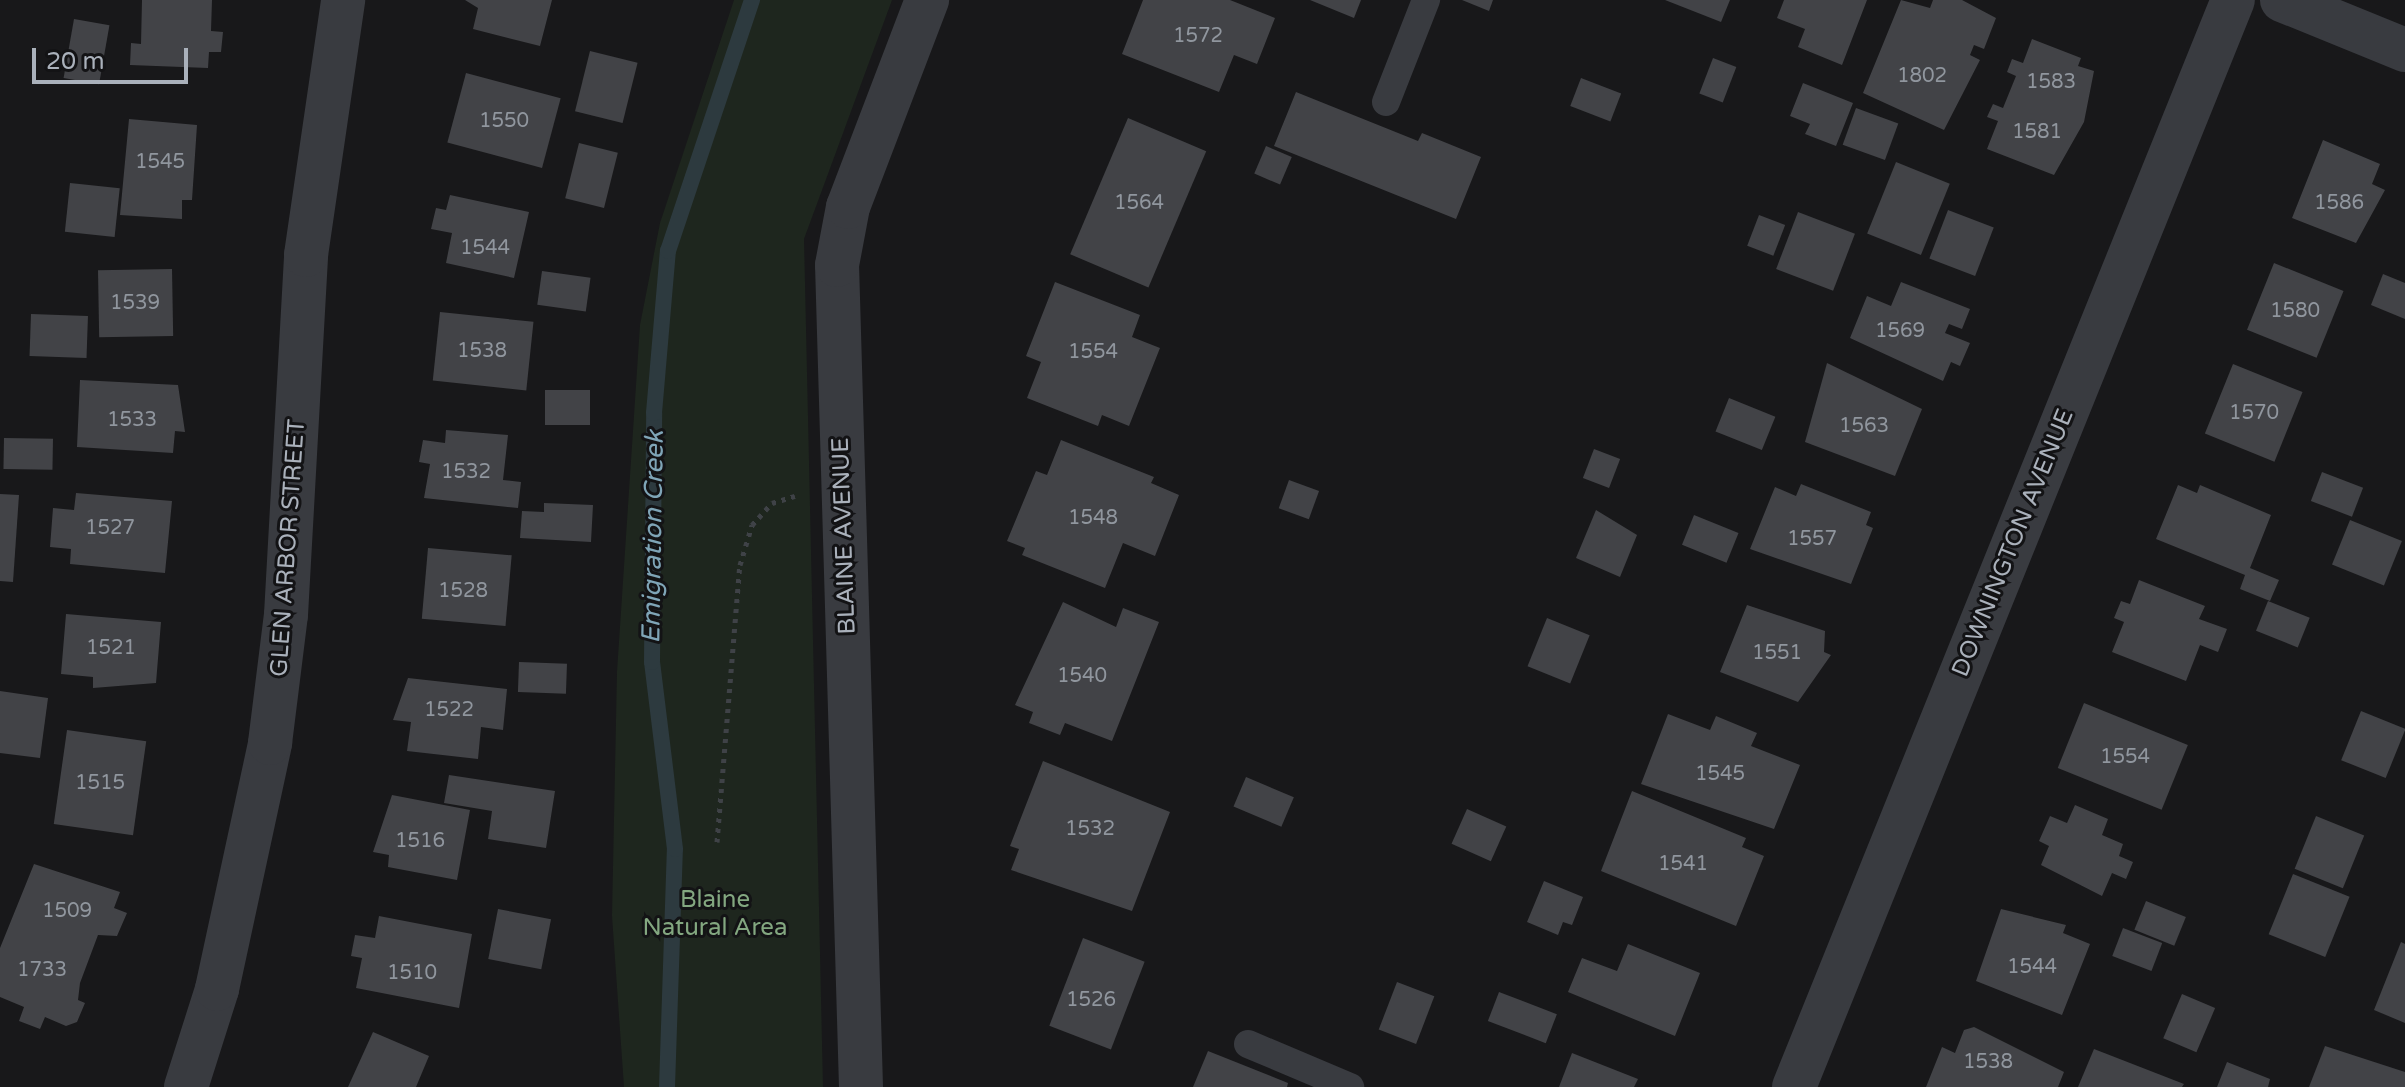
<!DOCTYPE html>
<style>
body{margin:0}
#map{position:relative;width:2405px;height:1087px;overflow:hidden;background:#18181a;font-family:"Varela Round",sans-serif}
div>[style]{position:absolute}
.green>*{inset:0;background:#1e261e}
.stream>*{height:16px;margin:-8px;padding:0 8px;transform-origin:8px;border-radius:8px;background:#2d3a3f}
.building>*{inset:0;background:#424347;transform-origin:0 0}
.path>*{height:5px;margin-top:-2.5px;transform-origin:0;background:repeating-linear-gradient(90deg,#3f4247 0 4px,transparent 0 10px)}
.service>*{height:28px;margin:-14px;padding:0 14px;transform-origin:14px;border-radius:14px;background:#393b40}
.minor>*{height:44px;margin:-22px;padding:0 22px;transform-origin:22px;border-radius:22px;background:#393b40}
span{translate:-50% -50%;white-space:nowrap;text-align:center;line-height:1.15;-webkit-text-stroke:6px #131315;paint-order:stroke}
.number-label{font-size:20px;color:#90969e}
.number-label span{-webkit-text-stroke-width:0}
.street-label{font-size:24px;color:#aab1bb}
.park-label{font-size:24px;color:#83a780}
.water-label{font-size:26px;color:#7fa5b7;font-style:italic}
.scale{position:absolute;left:32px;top:48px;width:156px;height:36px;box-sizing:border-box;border:4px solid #aab1bb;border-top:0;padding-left:10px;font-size:24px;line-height:28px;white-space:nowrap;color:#aab1bb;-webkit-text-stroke:6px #131315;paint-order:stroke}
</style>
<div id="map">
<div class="green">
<div style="clip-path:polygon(734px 0,892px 0,804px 239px,823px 1087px,624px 1087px,612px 916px,617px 672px,640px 325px,660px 223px)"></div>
</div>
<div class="stream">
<div style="left:667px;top:1087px;width:238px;rotate:-88.1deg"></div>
<div style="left:675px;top:849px;width:188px;rotate:-97deg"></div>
<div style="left:652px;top:662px;width:249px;rotate:-89.5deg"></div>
<div style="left:654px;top:413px;width:163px;rotate:-85.1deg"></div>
<div style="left:668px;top:251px;width:265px;rotate:-71.5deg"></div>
</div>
<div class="building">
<div style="clip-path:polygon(142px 0,212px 0,211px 31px,223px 32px,221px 52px,209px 52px,208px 68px,130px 65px,131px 43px,141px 44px)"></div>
<div style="clip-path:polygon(465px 0,552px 0,540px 46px,473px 29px,478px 8px)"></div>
<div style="clip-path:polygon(1143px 0,1230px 0,1275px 18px,1257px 64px,1234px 55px,1219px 92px,1122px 54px)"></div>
<div style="clip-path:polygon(1310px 0,1361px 0,1354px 18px)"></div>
<div style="clip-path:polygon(1462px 0,1493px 0,1489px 11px)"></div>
<div style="clip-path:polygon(1665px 0,1730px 0,1721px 22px)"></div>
<div style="clip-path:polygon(1784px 0,1867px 0,1842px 65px,1798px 47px,1805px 29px,1777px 18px)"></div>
<div style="clip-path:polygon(1901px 0,1930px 8px,1933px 0,1962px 0,1996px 18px,1984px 49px,1974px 45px,1970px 55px,1980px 60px,1944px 130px,1863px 93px)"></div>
<div style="left:74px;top:19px;width:36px;height:60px;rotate:10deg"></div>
<div style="clip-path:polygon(2032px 39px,2081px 58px,2078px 66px,2094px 71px,2084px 122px,2054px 175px,1987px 149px,1998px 121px,1987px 117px,1993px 104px,2003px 108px,2016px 76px,2007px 72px,2012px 59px,2023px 63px)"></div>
<div style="left:590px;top:51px;width:49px;height:62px;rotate:14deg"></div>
<div style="left:1713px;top:58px;width:25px;height:38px;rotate:21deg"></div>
<div style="left:466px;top:73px;width:98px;height:72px;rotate:15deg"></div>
<div style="left:1581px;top:78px;width:43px;height:30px;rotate:21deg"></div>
<div style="clip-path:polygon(1803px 83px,1853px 103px,1836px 146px,1805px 134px,1810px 124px,1790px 116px)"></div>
<div style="clip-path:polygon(1296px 92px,1418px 141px,1422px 133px,1481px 157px,1456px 219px,1274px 146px)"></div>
<div style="left:1856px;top:108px;width:45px;height:39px;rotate:20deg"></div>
<div style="left:1128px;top:118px;width:85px;height:148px;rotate:23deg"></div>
<div style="clip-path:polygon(129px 119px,197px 125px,192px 200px,182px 200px,182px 219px,120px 215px)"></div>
<div style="clip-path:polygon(2323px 140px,2380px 164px,2372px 184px,2385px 190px,2356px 243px,2292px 218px)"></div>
<div style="left:579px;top:143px;width:40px;height:57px;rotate:14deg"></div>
<div style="left:1266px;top:146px;width:28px;height:30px;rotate:23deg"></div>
<div style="left:1896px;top:162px;width:58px;height:77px;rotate:22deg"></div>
<div style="left:70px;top:183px;width:50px;height:49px;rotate:6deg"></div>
<div style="clip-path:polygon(450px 195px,529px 212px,514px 278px,446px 263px,452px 233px,431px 229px,436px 208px,446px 210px)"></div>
<div style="left:1948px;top:210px;width:49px;height:52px;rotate:21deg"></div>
<div style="left:1798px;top:212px;width:61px;height:61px;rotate:21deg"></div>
<div style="left:1759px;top:215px;width:28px;height:33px;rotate:21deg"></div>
<div style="left:2274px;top:263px;width:75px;height:72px;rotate:22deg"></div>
<div style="left:172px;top:269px;width:67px;height:74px;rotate:89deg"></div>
<div style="left:542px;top:271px;width:49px;height:34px;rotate:8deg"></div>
<div style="clip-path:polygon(2383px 274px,2405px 283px,2405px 319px,2371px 305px)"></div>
<div style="clip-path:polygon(1055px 282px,1140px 315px,1132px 337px,1160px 348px,1129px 426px,1102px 415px,1098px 426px,1027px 398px,1041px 362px,1026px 356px)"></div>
<div style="clip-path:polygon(1901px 282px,1970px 309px,1962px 329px,1949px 324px,1945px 333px,1970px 343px,1960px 366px,1951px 362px,1943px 381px,1850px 338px,1867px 296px,1891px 306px)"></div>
<div style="left:440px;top:312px;width:94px;height:69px;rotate:6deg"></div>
<div style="left:31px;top:314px;width:57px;height:42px;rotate:2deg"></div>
<div style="clip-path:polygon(1827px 363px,1922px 409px,1895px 476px,1805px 442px)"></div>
<div style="left:2233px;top:364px;width:75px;height:75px;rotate:22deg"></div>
<div style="clip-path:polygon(80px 380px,178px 385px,185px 432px,175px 431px,173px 453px,77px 447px)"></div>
<div style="left:545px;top:390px;width:45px;height:35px"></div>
<div style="left:1729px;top:398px;width:50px;height:36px;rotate:22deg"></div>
<div style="clip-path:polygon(446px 430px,508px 435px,503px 480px,521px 482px,518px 508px,424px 498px,430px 464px,419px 462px,423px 440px,445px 443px)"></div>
<div style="left:4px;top:438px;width:49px;height:31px;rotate:1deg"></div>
<div style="clip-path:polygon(1061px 440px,1154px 477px,1151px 483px,1179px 495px,1155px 556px,1123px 543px,1105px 588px,1022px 555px,1025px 548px,1007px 541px,1036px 471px,1047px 475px)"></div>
<div style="left:1594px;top:449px;width:28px;height:31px;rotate:21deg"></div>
<div style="left:2322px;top:472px;width:44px;height:31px;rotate:21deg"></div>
<div style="left:1289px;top:480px;width:32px;height:30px;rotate:20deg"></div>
<div style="clip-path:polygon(1801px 484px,1871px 512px,1866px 525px,1873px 528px,1851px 584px,1750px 549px,1775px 487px,1796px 496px)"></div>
<div style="clip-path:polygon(2178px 485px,2197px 493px,2200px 485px,2271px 515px,2250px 568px,2279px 580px,2270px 601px,2240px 589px,2245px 575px,2156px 539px)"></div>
<div style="clip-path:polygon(76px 493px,172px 501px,165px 573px,70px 564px,71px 549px,50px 547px,53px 508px,74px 510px)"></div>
<div style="clip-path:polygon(0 494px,19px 495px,13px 582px,0 581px)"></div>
<div style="clip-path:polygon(544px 503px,593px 505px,591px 542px,520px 538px,522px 511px,544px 512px)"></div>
<div style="clip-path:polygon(1596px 510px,1637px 535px,1620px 577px,1576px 558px)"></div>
<div style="left:1694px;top:515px;width:48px;height:32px;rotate:22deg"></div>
<div style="left:2350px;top:520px;width:56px;height:48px;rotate:22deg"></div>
<div style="left:428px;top:548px;width:84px;height:71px;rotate:5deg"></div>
<div style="clip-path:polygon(2139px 580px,2205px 606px,2199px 619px,2227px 629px,2218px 652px,2200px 645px,2186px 681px,2112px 652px,2124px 622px,2114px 618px,2121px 601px,2130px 604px)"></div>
<div style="left:2268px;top:601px;width:45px;height:32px;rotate:22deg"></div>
<div style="clip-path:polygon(1063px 602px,1116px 627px,1123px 608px,1159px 622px,1112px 741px,1065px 723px,1060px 735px,1029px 723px,1033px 712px,1015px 705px)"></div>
<div style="clip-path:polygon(1747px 605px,1825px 631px,1824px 652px,1831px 655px,1798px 702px,1720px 672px)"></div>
<div style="clip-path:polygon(66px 614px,161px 622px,156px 683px,93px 688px,93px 677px,61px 674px)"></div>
<div style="left:1547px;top:618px;width:46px;height:52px;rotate:22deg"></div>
<div style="left:519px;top:662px;width:48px;height:30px;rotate:2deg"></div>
<div style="clip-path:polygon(408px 678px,507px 689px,503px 730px,481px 727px,478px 759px,407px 751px,411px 722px,393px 720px)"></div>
<div style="clip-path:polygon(0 691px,48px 698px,40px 758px,0 753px)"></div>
<div style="left:2084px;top:703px;width:112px;height:70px;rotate:22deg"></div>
<div style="left:2361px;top:711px;width:48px;height:53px;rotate:22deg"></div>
<div style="clip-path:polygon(1668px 714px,1710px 730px,1716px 716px,1757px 733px,1751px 746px,1800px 765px,1774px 829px,1641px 784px)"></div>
<div style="left:67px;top:730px;width:80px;height:95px;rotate:8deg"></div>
<div style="clip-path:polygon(1043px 761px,1170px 812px,1132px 911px,1011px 870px,1019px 849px,1010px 846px)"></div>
<div style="clip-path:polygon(449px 775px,555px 791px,546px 848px,488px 839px,492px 811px,444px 803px)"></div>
<div style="left:1246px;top:777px;width:52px;height:32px;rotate:23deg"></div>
<div style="clip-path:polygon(1632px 791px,1746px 838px,1742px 847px,1764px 856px,1736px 926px,1601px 871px)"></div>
<div style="clip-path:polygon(392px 795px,470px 810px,457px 880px,388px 867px,389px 855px,373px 852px)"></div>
<div style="clip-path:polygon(2075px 805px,2108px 819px,2102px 835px,2123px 844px,2119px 856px,2133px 862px,2126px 879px,2112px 873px,2102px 896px,2041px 865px,2049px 846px,2039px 841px,2050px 816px,2067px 823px)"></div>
<div style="left:1467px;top:809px;width:43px;height:38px;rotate:24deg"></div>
<div style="left:2316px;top:816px;width:52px;height:57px;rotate:22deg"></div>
<div style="clip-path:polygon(34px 864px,120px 892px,114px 908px,127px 913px,117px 936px,98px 935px,80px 983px,78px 1000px,85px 1003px,77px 1022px,66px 1026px,45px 1017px,40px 1029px,19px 1021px,24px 1007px,0 997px,0 948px)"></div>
<div style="left:2293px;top:874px;width:61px;height:65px;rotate:22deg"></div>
<div style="clip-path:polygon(1544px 881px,1583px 897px,1572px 925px,1563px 922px,1558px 935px,1527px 922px)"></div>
<div style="left:2146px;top:901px;width:43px;height:31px;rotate:22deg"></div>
<div style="left:498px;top:909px;width:54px;height:51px;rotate:11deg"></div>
<div style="clip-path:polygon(2001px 909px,2066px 925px,2063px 933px,2090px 944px,2062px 1015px,1976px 981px)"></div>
<div style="clip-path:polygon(379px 916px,472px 934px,459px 1008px,356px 988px,362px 958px,351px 956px,355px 935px,375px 938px)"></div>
<div style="left:2123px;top:928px;width:42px;height:30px;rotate:21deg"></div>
<div style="left:1083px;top:938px;width:66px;height:94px;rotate:21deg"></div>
<div style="clip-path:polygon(2401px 942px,2405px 944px,2405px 1023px,2374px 1010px)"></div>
<div style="clip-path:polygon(1628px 944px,1700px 973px,1675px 1036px,1568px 992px,1582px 958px,1617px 971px)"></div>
<div style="left:1397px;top:982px;width:40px;height:51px;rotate:21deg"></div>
<div style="left:1499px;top:992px;width:62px;height:31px;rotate:21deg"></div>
<div style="left:2182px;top:994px;width:36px;height:48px;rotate:23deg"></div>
<div style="clip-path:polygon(1974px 1027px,2064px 1072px,2058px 1087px,1926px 1087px,1942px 1047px,1955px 1053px,1964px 1030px)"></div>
<div style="clip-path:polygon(373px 1032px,429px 1056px,416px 1087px,348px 1087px)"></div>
<div style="clip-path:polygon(2325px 1046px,2405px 1072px,2405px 1087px,2309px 1087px)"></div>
<div style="clip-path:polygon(2094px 1049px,2184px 1084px,2182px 1087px,2078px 1087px)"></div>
<div style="clip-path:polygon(1208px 1051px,1288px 1083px,1287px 1087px,1193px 1087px)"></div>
<div style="clip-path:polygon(1572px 1053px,1638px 1079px,1634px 1087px,1559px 1087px)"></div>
<div style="clip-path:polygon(2227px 1062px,2270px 1079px,2268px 1087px,2217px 1087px)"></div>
</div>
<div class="path">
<div style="left:717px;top:842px;width:278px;rotate:-85.3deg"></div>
<div style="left:740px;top:565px;width:42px;rotate:-73.3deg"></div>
<div style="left:752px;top:525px;width:30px;rotate:-48deg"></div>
<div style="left:772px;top:503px;width:24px;rotate:-17deg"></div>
</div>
<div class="service">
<div style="left:1386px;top:102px;width:110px;rotate:-68.6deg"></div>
<div style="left:1248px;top:1044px;width:111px;rotate:22.9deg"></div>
</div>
<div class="minor">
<div style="left:2282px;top:0;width:133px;rotate:22.1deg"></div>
<div style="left:186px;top:1087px;width:103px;rotate:-72.4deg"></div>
<div style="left:217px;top:989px;width:252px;rotate:-77.8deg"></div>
<div style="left:270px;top:743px;width:129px;rotate:-82.9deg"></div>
<div style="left:286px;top:615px;width:361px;rotate:-86.8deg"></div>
<div style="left:306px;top:255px;width:258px;rotate:-81.7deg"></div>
<div style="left:861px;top:1087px;width:822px;rotate:-91.67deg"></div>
<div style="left:837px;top:265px;width:59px;rotate:-79.3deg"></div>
<div style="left:848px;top:207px;width:222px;rotate:-69.1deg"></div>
<div style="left:1794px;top:1087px;width:1172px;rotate:-68.01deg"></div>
</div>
<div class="number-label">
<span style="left:1198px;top:36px">1572</span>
<span style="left:1922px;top:76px">1802</span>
<span style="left:2051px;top:82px">1583</span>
<span style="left:504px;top:121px">1550</span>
<span style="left:2037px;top:132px">1581</span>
<span style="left:160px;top:162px">1545</span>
<span style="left:1139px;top:203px">1564</span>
<span style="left:2339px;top:203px">1586</span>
<span style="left:485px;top:248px">1544</span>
<span style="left:135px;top:303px">1539</span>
<span style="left:2295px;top:311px">1580</span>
<span style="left:1900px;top:331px">1569</span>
<span style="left:482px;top:351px">1538</span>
<span style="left:1093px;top:352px">1554</span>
<span style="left:2254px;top:413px">1570</span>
<span style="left:132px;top:420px">1533</span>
<span style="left:1864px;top:426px">1563</span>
<span style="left:466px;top:472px">1532</span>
<span style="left:1093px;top:518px">1548</span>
<span style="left:110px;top:528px">1527</span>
<span style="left:1812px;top:539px">1557</span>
<span style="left:463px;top:591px">1528</span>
<span style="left:111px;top:648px">1521</span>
<span style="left:1777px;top:653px">1551</span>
<span style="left:1082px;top:676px">1540</span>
<span style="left:449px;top:710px">1522</span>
<span style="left:2125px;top:757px">1554</span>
<span style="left:1720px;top:774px">1545</span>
<span style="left:100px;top:783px">1515</span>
<span style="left:1090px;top:829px">1532</span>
<span style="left:420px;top:841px">1516</span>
<span style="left:1683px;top:864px">1541</span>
<span style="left:67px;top:911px">1509</span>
<span style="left:2032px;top:967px">1544</span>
<span style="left:42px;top:970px">1733</span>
<span style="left:412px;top:973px">1510</span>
<span style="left:1091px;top:1000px">1526</span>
<span style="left:1988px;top:1062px">1538</span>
</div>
<div class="street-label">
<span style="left:844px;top:536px;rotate:-92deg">BLAINE AVENUE</span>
<span style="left:2013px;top:543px;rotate:-68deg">DOWNINGTON AVENUE</span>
<span style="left:288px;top:548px;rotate:-86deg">GLEN ARBOR STREET</span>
</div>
<div class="park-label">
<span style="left:715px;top:914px">Blaine<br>Natural Area</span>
</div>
<div class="water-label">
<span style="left:653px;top:537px;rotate:-89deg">Emigration Creek</span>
</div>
<div class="scale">20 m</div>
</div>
